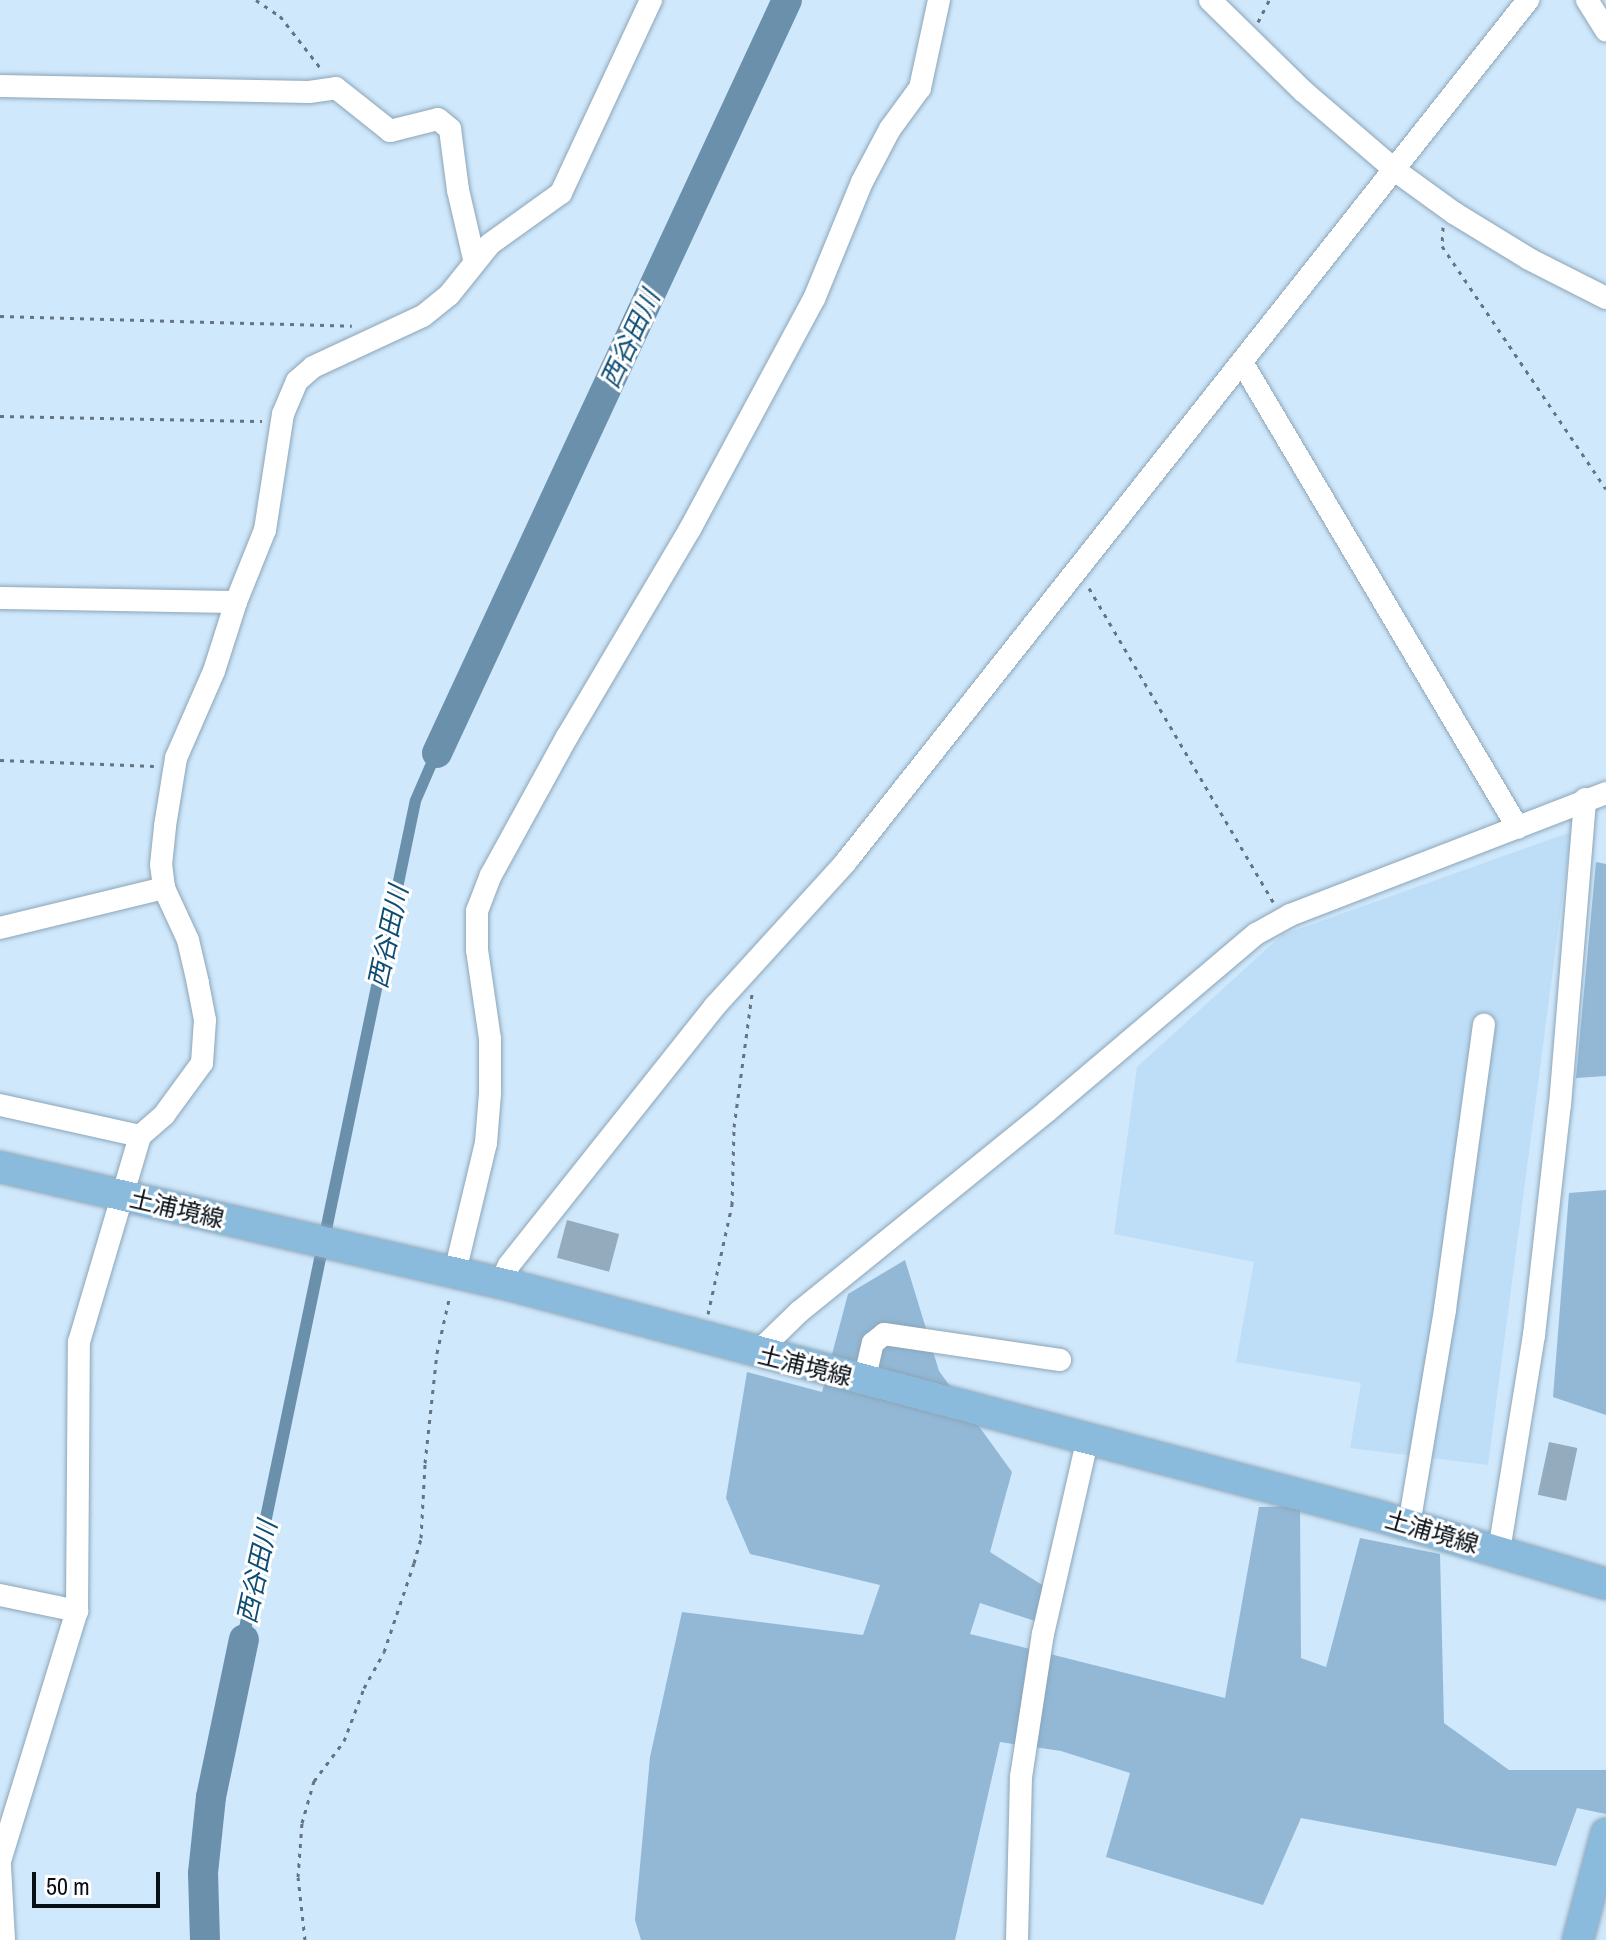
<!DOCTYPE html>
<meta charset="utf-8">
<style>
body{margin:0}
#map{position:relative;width:1606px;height:1940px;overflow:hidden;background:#cfe8fc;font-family:"Archivo Narrow","Noto Sans JP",sans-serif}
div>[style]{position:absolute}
.built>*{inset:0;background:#bedef7}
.forest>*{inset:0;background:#92b8d6}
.water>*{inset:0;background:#6b90ac}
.river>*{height:30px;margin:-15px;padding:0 15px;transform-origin:15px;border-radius:15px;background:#6b90ac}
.building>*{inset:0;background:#93abbd;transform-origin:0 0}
.path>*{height:3px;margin-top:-1.5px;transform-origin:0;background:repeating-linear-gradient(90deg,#647481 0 4px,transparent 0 10px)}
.roads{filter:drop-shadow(0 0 2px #8da5b7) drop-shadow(0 0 2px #8da5b7)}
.minor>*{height:22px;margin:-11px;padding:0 11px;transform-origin:11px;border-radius:11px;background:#fff}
.major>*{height:30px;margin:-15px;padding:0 15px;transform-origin:15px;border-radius:15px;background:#8bbbdc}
span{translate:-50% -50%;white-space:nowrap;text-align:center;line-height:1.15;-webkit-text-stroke:6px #fff;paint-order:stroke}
.street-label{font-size:24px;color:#081017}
.water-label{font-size:26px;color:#0d4d74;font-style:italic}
.scale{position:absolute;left:32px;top:1872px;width:128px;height:36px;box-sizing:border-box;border:4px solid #081017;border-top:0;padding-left:10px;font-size:24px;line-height:28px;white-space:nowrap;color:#081017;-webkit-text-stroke:6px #fff;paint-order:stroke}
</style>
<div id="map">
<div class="built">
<div style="clip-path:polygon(1571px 832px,1488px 1465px,1350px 1448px,1361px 1383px,1236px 1362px,1254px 1262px,1114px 1234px,1137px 1067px,1282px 935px)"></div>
</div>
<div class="forest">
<div style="clip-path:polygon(1596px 862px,1606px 864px,1606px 1076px,1576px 1078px)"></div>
<div style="clip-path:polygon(1606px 1190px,1606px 1415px,1553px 1397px,1569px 1193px)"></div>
<div style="clip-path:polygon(905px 1260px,939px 1371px,1012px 1472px,990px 1552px,1047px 1588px,1038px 1622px,980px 1603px,970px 1634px,1225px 1698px,1259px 1507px,1300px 1506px,1301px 1658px,1326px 1667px,1360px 1538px,1440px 1554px,1444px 1723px,1509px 1770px,1606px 1770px,1606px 1814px,1577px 1808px,1556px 1866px,1301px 1818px,1263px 1905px,1106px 1857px,1130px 1773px,1061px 1751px,1000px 1742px,955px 1940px,641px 1940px,635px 1920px,650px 1757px,682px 1612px,863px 1635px,880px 1585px,750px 1554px,726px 1498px,747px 1372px,822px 1392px,848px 1294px)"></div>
</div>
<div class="water">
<div style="clip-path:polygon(447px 714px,457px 719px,421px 802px,262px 1567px,243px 1678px,231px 1675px,250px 1565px,410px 799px)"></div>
</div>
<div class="river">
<div style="left:437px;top:753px;width:830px;rotate:-65.07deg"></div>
<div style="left:205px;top:1940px;width:67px;rotate:-91.7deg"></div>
<div style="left:203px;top:1873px;width:76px;rotate:-84deg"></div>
<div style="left:211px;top:1797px;width:161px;rotate:-78.2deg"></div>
</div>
<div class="building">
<div style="left:567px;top:1220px;width:54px;height:39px;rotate:15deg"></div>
<div style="left:1549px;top:1442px;width:29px;height:54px;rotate:12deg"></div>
</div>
<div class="path">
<div style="left:256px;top:0;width:29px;rotate:34deg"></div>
<div style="left:280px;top:16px;width:68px;rotate:52.1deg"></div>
<div style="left:1258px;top:22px;width:25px;rotate:-63deg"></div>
<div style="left:1443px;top:227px;width:19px;rotate:93deg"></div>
<div style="left:1442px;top:246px;width:293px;rotate:56deg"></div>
<div style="left:0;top:316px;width:352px;rotate:1.6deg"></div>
<div style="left:0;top:416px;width:262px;rotate:1.1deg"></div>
<div style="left:1089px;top:588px;width:364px;rotate:59.6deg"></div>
<div style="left:0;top:760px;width:154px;rotate:2.2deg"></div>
<div style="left:708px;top:1314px;width:112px;rotate:-77.6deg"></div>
<div style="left:732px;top:1205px;width:78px;rotate:-88.5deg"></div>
<div style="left:734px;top:1127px;width:134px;rotate:-82.3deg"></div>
<div style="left:305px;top:1940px;width:63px;rotate:-96.3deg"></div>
<div style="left:298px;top:1877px;width:54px;rotate:-85.8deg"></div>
<div style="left:302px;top:1823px;width:44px;rotate:-74.1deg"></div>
<div style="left:314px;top:1781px;width:50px;rotate:-53.1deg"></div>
<div style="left:344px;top:1741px;width:57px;rotate:-69.3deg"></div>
<div style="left:364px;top:1688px;width:41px;rotate:-60.9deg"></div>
<div style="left:384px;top:1652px;width:94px;rotate:-71.4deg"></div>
<div style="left:414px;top:1563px;width:26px;rotate:-74deg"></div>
<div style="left:421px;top:1538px;width:75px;rotate:-86.9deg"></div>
<div style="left:425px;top:1463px;width:111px;rotate:-83.8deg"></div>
<div style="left:437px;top:1353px;width:59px;rotate:-77.4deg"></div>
</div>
<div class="roads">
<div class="minor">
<div style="left:1210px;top:0;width:130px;rotate:44.4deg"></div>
<div style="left:1303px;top:91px;width:123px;rotate:40.7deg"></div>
<div style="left:1396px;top:171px;width:72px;rotate:35.9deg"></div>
<div style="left:1454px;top:213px;width:88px;rotate:31.5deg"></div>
<div style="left:1529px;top:259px;width:86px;rotate:26.9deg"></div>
<div style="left:1587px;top:0;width:36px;rotate:58deg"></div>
<div style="left:0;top:86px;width:309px;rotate:1.1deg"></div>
<div style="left:309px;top:92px;width:27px;rotate:-8deg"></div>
<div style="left:336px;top:88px;width:69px;rotate:38.5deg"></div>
<div style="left:390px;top:131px;width:49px;rotate:-14deg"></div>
<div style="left:438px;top:119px;width:16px;rotate:40deg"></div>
<div style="left:450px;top:129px;width:62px;rotate:82.5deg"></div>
<div style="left:458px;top:190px;width:71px;rotate:76.9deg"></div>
<div style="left:1243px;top:364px;width:539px;rotate:59.35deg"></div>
<div style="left:0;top:598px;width:236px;rotate:1deg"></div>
<div style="left:0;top:928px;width:169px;rotate:-13.7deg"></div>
<div style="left:0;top:1105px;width:143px;rotate:12.5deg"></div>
<div style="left:455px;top:1272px;width:133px;rotate:-76.5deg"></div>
<div style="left:486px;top:1143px;width:50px;rotate:-85.4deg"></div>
<div style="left:490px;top:1093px;width:54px;rotate:-90deg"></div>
<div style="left:490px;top:1039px;width:90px;rotate:-98.3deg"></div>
<div style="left:477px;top:950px;width:39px;rotate:-90deg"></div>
<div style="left:477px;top:911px;width:39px;rotate:-69deg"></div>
<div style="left:491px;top:875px;width:158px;rotate:-61.2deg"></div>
<div style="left:567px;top:737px;width:242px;rotate:-59.4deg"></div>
<div style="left:690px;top:529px;width:261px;rotate:-61.7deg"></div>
<div style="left:814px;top:299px;width:126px;rotate:-67.7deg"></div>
<div style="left:862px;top:182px;width:60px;rotate:-62.2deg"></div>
<div style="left:890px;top:129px;width:51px;rotate:-53.8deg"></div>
<div style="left:920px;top:88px;width:90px;rotate:-77.8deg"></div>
<div style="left:500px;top:1283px;width:20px;rotate:-63deg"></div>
<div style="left:509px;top:1265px;width:331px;rotate:-51.5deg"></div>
<div style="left:715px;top:1006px;width:193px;rotate:-47.7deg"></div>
<div style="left:845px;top:863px;width:1101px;rotate:-51.64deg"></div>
<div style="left:762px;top:1355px;width:9px;rotate:-77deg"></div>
<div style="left:764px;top:1346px;width:49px;rotate:-44.2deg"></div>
<div style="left:799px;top:1312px;width:319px;rotate:-39deg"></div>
<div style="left:1047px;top:1111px;width:274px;rotate:-40.3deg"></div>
<div style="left:1256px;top:934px;width:39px;rotate:-29deg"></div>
<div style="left:1290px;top:915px;width:339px;rotate:-21.1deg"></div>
<div style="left:864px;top:1381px;width:39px;rotate:-77deg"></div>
<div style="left:873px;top:1343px;width:14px;rotate:-39deg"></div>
<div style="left:884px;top:1334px;width:178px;rotate:8.4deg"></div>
<div style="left:1409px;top:1525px;width:219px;rotate:-80.5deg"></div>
<div style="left:1445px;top:1309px;width:287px;rotate:-82.2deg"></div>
<div style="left:1499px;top:1551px;width:219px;rotate:-80.8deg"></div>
<div style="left:1534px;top:1335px;width:231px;rotate:-83.6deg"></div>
<div style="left:1560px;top:1105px;width:307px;rotate:-85.3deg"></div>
<div style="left:0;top:1595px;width:79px;rotate:11.7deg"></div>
<div style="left:0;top:1861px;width:262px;rotate:-72.9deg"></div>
<div style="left:77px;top:1611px;width:269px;rotate:-89.6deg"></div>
<div style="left:79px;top:1342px;width:215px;rotate:-73.5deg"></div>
<div style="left:140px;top:1136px;width:32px;rotate:-41deg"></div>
<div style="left:164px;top:1115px;width:64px;rotate:-53.8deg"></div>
<div style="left:202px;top:1063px;width:43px;rotate:-86deg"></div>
<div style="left:205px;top:1020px;width:38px;rotate:-101deg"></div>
<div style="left:198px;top:983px;width:44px;rotate:-103.1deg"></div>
<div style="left:188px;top:940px;width:57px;rotate:-114.8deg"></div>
<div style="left:164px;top:888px;width:23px;rotate:-97deg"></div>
<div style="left:161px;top:865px;width:39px;rotate:-84deg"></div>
<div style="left:165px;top:826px;width:69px;rotate:-80.8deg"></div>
<div style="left:176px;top:758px;width:95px;rotate:-66.4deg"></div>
<div style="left:214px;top:671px;width:72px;rotate:-72.3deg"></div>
<div style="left:236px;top:602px;width:78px;rotate:-68.1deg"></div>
<div style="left:265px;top:530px;width:117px;rotate:-81.2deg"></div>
<div style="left:283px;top:414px;width:36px;rotate:-67deg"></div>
<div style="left:297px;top:381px;width:21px;rotate:-41deg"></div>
<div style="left:313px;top:367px;width:121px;rotate:-24.9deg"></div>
<div style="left:423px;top:316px;width:33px;rotate:-39deg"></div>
<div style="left:449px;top:295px;width:65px;rotate:-51.2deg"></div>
<div style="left:490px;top:244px;width:87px;rotate:-35.7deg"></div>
<div style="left:561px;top:193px;width:213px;rotate:-65deg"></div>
<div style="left:0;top:1866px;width:74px;rotate:86.9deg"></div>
<div style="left:1017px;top:1940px;width:163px;rotate:-88.6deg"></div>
<div style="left:1021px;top:1777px;width:145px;rotate:-81.3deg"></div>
<div style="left:1043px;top:1634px;width:201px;rotate:-77.1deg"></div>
</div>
<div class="major">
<div style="left:0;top:1167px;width:527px;rotate:13.06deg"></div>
<div style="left:513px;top:1286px;width:892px;rotate:14.88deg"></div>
<div style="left:1375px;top:1515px;width:241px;rotate:16.6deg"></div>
<div style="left:1578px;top:1940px;width:110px;rotate:-75.2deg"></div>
</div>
</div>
<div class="street-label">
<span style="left:177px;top:1209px;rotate:13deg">土浦境線</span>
<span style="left:805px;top:1366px;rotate:14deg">土浦境線</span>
<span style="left:1432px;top:1532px;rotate:16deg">土浦境線</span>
</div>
<div class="water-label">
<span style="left:630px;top:339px;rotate:-65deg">西谷田川</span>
<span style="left:388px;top:937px;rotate:-78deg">西谷田川</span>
<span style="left:257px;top:1572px;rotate:-78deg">西谷田川</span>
</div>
<div class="scale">50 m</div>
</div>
